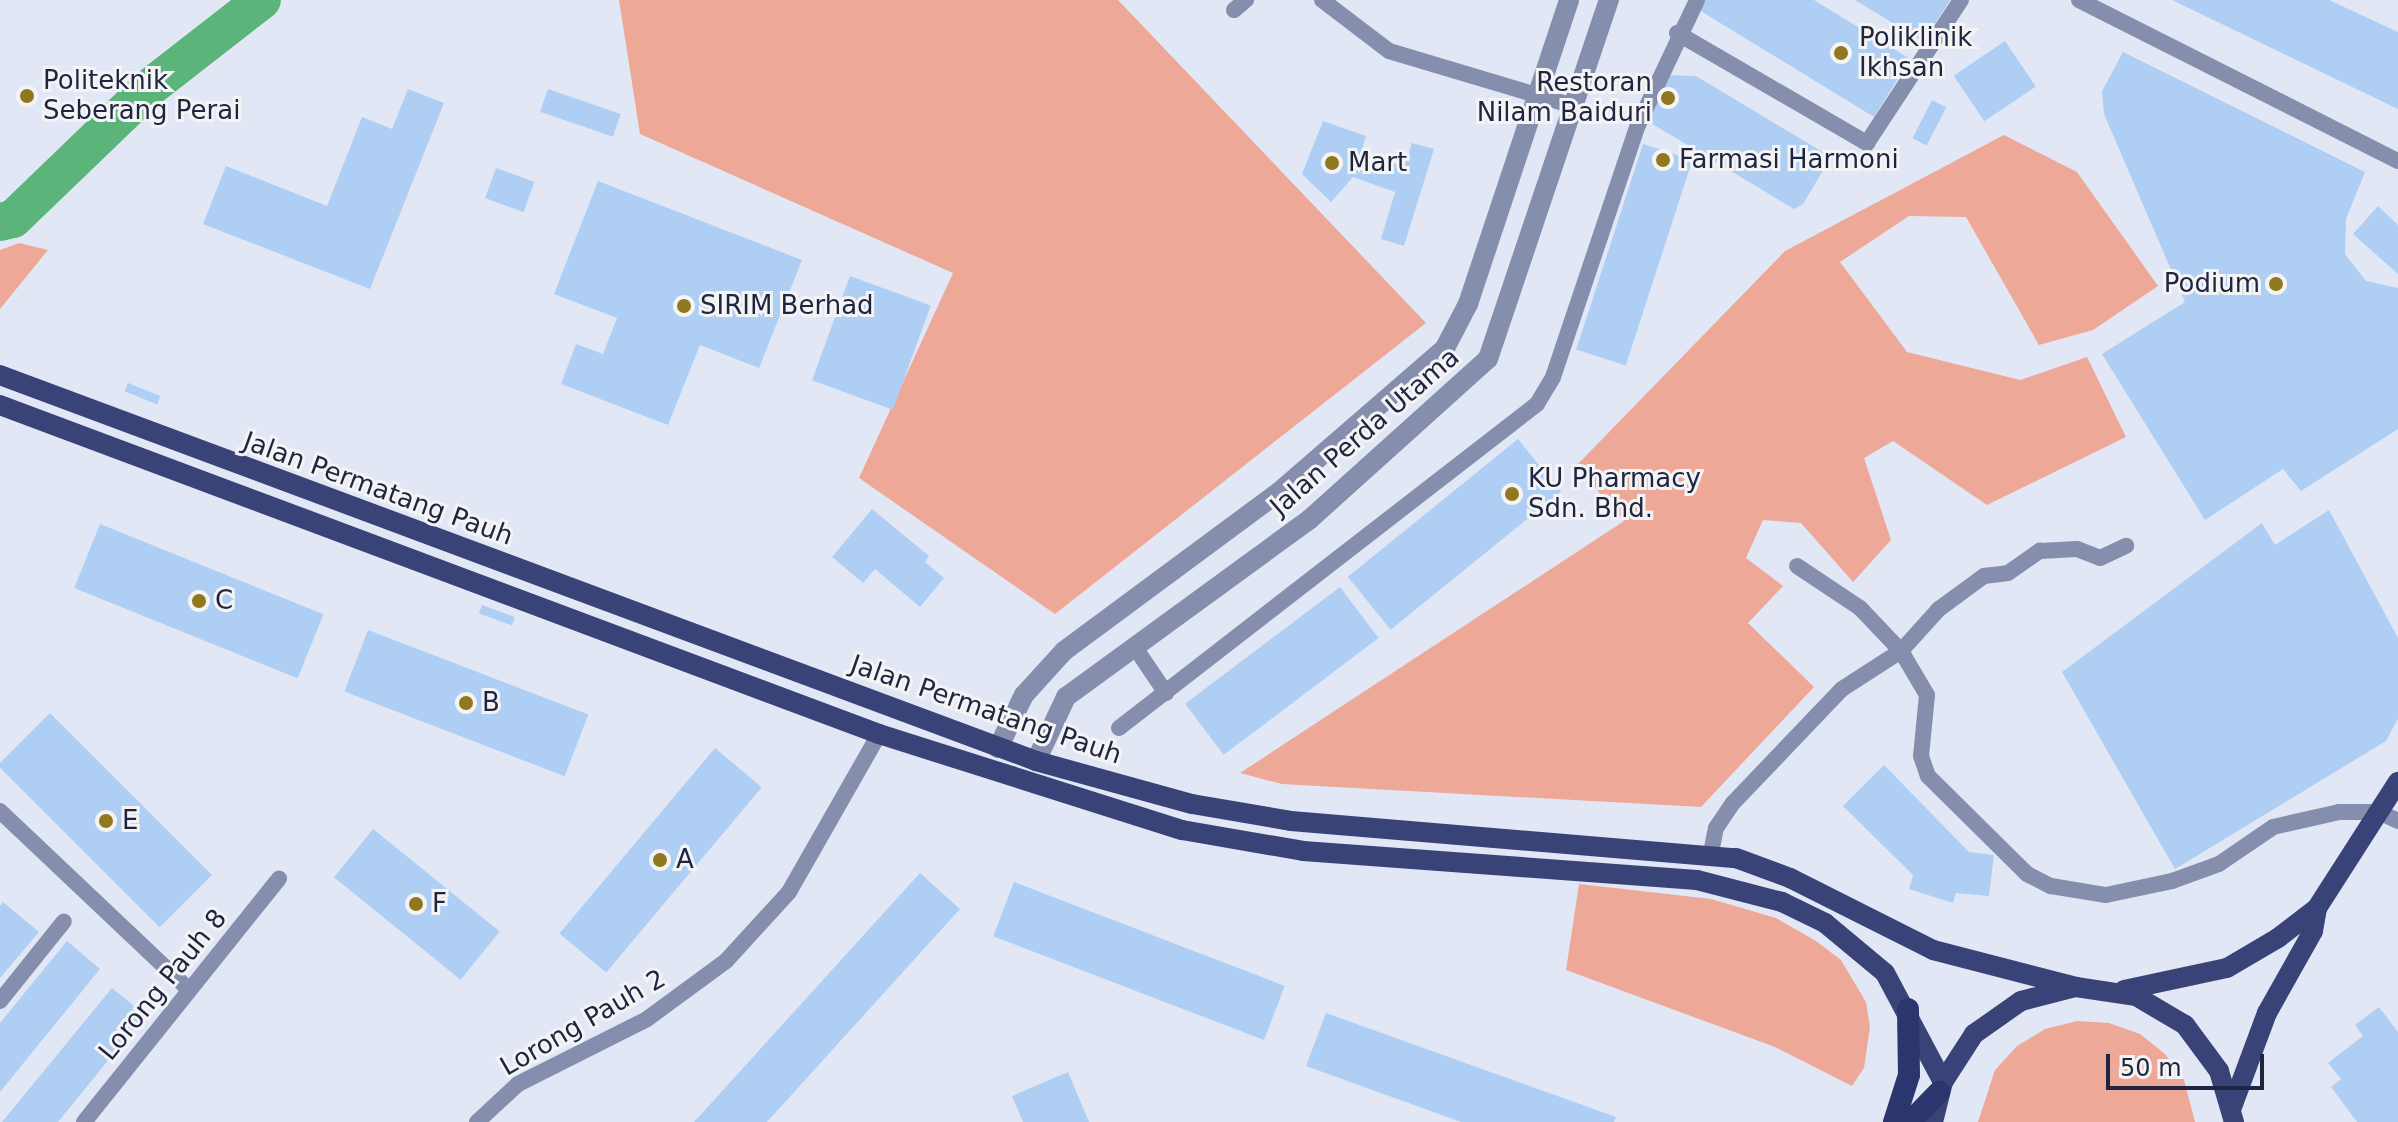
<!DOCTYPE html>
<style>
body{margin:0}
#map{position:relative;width:2398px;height:1122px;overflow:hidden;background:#e2e7f6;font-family:"DejaVu Sans",sans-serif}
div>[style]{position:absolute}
.green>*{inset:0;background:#eea898}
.river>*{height:38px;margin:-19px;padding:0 19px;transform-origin:19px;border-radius:19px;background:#5bb479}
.building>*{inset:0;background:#aecef4;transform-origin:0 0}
.minor>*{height:16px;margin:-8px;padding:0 8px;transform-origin:8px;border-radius:8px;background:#858ead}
.tertiary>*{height:20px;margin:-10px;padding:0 10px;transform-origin:10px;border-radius:10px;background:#858ead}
.primary>*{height:20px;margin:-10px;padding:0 10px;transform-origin:10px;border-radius:10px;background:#394378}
.trunk>*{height:22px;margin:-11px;padding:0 11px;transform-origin:11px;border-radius:11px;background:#2c366e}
.dots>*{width:22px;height:22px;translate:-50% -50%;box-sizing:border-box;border:4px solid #f4f4f4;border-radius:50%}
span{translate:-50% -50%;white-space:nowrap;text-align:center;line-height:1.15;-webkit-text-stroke:6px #f4f4f4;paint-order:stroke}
.poi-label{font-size:26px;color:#1f2541}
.left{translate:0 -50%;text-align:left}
.right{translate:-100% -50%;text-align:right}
.street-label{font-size:26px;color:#1f2541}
.scale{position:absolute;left:2106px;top:1054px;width:158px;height:36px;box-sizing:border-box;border:4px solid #1f2541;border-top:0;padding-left:10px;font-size:24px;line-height:28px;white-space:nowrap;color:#1f2541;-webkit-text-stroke:6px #f4f4f4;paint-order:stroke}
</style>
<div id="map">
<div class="green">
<div style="clip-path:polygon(619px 0,1118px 0,1426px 323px,1055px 614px,859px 478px,953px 273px,640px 134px)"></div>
<div style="clip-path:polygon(2004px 135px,2077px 172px,2158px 286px,2093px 330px,2039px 345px,1966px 217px,1909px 216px,1840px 262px,1907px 352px,2020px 380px,2087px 357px,2126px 437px,1987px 505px,1893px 441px,1864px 458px,1891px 540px,1853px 582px,1801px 523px,1763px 520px,1746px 558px,1783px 586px,1748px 623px,1814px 687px,1701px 807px,1282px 784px,1240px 773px,1624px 521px,1576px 466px,1785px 251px)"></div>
<div style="clip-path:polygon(19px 243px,48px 250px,0 309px,0 250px)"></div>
<div style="clip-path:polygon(1579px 884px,1711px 899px,1776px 918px,1816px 941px,1841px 960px,1866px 1002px,1870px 1027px,1864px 1068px,1852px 1086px,1775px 1047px,1566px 970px)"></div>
<div style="clip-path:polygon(2077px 1021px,2109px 1023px,2140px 1034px,2165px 1054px,2184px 1080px,2195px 1122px,1978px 1122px,1995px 1070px,2017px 1046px,2045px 1029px)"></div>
</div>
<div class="river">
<div style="left:0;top:222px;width:13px;rotate:-13deg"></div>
<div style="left:13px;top:219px;width:189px;rotate:-43.9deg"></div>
<div style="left:149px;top:88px;width:143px;rotate:-37.9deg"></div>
</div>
<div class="building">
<div style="clip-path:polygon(1705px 0,1814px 0,1910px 59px,1874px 117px,1699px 10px)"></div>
<div style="clip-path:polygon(1855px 0,1950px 0,1924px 42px)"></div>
<div style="clip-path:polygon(2172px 0,2329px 0,2398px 32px,2398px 109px)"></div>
<div style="left:2005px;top:41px;width:55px;height:62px;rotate:56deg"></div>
<div style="clip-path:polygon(2123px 52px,2365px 172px,2346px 219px,2345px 254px,2366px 281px,2398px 288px,2398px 429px,2301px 491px,2283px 469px,2205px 520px,2102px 354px,2185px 302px,2104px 114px,2102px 91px)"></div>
<div style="clip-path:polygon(1663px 75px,1696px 76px,1831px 157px,1803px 204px,1794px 209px,1644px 119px)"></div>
<div style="clip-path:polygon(408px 89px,444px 103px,370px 289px,203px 224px,226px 166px,327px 206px,362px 117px,392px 129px)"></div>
<div style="left:548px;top:89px;width:77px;height:24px;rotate:19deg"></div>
<div style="left:1932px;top:100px;width:16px;height:43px;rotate:27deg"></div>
<div style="clip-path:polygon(1323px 121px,1366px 136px,1361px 152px,1404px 167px,1412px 143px,1434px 149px,1404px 246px,1381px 239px,1395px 192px,1353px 177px,1331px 202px,1302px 174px)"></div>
<div style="left:1643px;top:144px;width:52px;height:216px;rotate:18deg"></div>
<div style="left:496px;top:168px;width:41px;height:32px;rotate:20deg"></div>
<div style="clip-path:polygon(598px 181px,802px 260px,759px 368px,700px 345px,668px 425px,561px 384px,576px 344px,603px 354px,617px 318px,554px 294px)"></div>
<div style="clip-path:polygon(2378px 206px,2398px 225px,2398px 274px,2353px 234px)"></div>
<div style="left:850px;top:276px;width:86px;height:111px;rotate:20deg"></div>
<div style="left:128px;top:383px;width:35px;height:9px;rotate:22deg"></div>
<div style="left:1518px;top:439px;width:68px;height:219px;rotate:51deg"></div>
<div style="clip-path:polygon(872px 509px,929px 556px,925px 562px,944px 578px,920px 607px,875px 569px,863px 583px,832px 557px)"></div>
<div style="clip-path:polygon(2329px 510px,2398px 638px,2398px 719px,2386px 741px,2175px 869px,2062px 672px,2262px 523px,2275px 545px)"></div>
<div style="left:100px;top:524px;width:241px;height:69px;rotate:22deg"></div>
<div style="left:1340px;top:587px;width:64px;height:194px;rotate:53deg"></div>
<div style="left:482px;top:605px;width:35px;height:9px;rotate:20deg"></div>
<div style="left:368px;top:630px;width:236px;height:66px;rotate:21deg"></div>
<div style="left:50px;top:713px;width:229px;height:74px;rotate:45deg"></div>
<div style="left:715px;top:748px;width:61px;height:242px;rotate:40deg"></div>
<div style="clip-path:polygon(1884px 765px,1969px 852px,1994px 855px,1989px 896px,1956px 893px,1953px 903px,1909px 889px,1913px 875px,1843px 806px)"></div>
<div style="left:373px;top:829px;width:163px;height:62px;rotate:39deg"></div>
<div style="clip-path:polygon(920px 873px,960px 909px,767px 1122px,694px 1122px)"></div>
<div style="left:1014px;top:882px;width:290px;height:58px;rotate:21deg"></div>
<div style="clip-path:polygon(3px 902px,39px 932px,0 978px,0 906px)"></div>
<div style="clip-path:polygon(67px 941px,100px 969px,0 1092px,0 1023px)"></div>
<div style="clip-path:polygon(112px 988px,145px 1015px,58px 1122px,2px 1122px)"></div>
<div style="clip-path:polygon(2379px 1007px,2398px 1032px,2398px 1122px,2357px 1122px,2331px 1087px,2341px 1079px,2328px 1063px,2363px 1036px,2355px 1025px)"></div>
<div style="clip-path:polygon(1326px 1013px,1616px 1117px,1614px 1122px,1461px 1122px,1306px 1066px)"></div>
<div style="clip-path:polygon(1068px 1072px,1089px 1122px,1023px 1122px,1012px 1096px)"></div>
</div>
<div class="minor">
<div style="left:1322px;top:0;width:84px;rotate:37.3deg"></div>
<div style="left:1389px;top:51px;width:196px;rotate:16.6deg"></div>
<div style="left:2079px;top:0;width:357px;rotate:26.8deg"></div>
<div style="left:1234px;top:10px;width:16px;rotate:-40deg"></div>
<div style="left:1677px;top:33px;width:220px;rotate:30.1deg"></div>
<div style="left:1867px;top:143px;width:171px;rotate:-56.7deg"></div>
<div style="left:1797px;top:566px;width:76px;rotate:33.7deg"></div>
<div style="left:1860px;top:608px;width:59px;rotate:46.4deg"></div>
<div style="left:1901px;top:651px;width:51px;rotate:59.4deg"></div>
<div style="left:1927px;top:695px;width:61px;rotate:95.6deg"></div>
<div style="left:1921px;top:756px;width:21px;rotate:71deg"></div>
<div style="left:1928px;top:776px;width:139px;rotate:44.7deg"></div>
<div style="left:2027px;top:874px;width:27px;rotate:27deg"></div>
<div style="left:2051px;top:886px;width:56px;rotate:9.3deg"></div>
<div style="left:2106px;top:895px;width:67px;rotate:-12deg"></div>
<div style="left:2172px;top:881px;width:50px;rotate:-19.9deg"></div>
<div style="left:2219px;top:864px;width:65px;rotate:-34.4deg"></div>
<div style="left:2273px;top:827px;width:68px;rotate:-12.8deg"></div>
<div style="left:2339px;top:812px;width:40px"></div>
<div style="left:2379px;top:812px;width:21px;rotate:25deg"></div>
<div style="left:1134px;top:646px;width:57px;rotate:55.8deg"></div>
<div style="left:1119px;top:728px;width:529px;rotate:-37.78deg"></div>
<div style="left:1537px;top:404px;width:31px;rotate:-59deg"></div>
<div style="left:1553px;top:377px;width:266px;rotate:-71.4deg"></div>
<div style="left:1638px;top:125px;width:138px;rotate:-64.7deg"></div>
<div style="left:0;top:811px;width:259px;rotate:43.4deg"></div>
<div style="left:1711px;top:853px;width:25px;rotate:-79deg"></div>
<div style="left:1716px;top:828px;width:30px;rotate:-56deg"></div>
<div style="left:1733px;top:803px;width:158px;rotate:-46.3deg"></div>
<div style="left:1842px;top:689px;width:70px;rotate:-32.8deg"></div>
<div style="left:1901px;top:651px;width:57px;rotate:-47.9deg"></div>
<div style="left:1939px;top:609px;width:56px;rotate:-36.3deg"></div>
<div style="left:1984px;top:576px;width:24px;rotate:-7deg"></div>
<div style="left:2008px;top:573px;width:39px;rotate:-35deg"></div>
<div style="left:2040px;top:551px;width:37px;rotate:-3deg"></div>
<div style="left:2077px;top:549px;width:25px;rotate:21deg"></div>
<div style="left:2100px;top:558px;width:29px;rotate:-25deg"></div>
<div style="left:0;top:1001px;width:102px;rotate:-51.3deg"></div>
<div style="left:84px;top:1122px;width:312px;rotate:-51.3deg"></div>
<div style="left:477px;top:1122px;width:56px;rotate:-42.8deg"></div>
<div style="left:518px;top:1084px;width:144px;rotate:-26.7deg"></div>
<div style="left:647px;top:1019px;width:98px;rotate:-36.3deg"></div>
<div style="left:726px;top:961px;width:93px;rotate:-47.6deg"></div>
<div style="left:789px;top:892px;width:182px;rotate:-60.3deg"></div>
</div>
<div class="tertiary">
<div style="left:998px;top:748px;width:59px;rotate:-63.9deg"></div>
<div style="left:1024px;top:695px;width:59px;rotate:-47.7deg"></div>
<div style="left:1064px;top:651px;width:267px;rotate:-36.5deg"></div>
<div style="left:1279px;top:492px;width:220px;rotate:-40.9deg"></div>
<div style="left:1445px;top:348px;width:50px;rotate:-62.4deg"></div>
<div style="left:1468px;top:304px;width:320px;rotate:-71.6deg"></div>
<div style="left:1036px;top:761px;width:71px;rotate:-64.9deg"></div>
<div style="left:1066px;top:697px;width:302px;rotate:-36.1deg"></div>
<div style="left:1310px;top:519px;width:239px;rotate:-42deg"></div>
<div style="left:1488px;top:359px;width:379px;rotate:-71.4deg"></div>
</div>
<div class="primary">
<div style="left:0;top:375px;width:1106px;rotate:20.43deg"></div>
<div style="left:1036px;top:761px;width:162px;rotate:15.4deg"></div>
<div style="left:1192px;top:804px;width:100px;rotate:9.7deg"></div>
<div style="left:1291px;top:821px;width:447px;rotate:4.8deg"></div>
<div style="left:1736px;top:858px;width:58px;rotate:20.3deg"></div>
<div style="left:1790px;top:878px;width:160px;rotate:26.7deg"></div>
<div style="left:1933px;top:950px;width:148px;rotate:14.5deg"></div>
<div style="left:0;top:405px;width:939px;rotate:20.52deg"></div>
<div style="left:879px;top:734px;width:318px;rotate:17.6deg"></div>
<div style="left:1182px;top:830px;width:123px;rotate:9.8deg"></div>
<div style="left:1303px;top:851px;width:395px;rotate:4.2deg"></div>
<div style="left:1697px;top:880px;width:88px;rotate:14.5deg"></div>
<div style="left:1782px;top:902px;width:48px;rotate:26deg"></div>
<div style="left:1825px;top:923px;width:78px;rotate:39.8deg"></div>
<div style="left:1885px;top:973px;width:123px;rotate:62deg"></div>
<div style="left:2124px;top:990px;width:105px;rotate:-12.1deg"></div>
<div style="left:2227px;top:968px;width:59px;rotate:-30.5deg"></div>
<div style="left:2278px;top:938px;width:49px;rotate:-37.6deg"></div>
<div style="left:2317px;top:908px;width:150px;rotate:-57.3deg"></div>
<div style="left:2232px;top:1107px;width:100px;rotate:-69.6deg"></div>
<div style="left:2267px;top:1013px;width:94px;rotate:-60.7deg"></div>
<div style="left:2313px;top:931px;width:23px;rotate:-80deg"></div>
<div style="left:1933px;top:1122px;width:41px;rotate:-76deg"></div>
<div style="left:1943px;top:1082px;width:57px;rotate:-57.1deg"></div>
<div style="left:1974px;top:1034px;width:57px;rotate:-35.1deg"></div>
<div style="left:2021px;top:1001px;width:57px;rotate:-14.3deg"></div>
<div style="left:2076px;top:987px;width:61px;rotate:8.5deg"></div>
<div style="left:2136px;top:996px;width:57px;rotate:30.6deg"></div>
<div style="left:2185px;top:1025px;width:57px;rotate:53.5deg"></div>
<div style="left:2219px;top:1071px;width:53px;rotate:73.6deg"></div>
</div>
<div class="trunk">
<div style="left:1894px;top:1122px;width:49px;rotate:-72.3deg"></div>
<div style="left:1909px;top:1075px;width:66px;rotate:-90.9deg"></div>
<div style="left:1910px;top:1122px;width:42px;rotate:-46deg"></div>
</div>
<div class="dots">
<div style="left:1841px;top:53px;background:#90781e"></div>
<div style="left:27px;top:96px;background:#90781e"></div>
<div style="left:1668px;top:98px;background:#90781e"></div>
<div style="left:1663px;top:160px;background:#90781e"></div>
<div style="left:1332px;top:163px;background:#90781e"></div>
<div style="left:2276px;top:284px;background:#90781e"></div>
<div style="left:684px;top:306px;background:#90781e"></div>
<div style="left:1512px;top:494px;background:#90781e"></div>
<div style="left:199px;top:601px;background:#90781e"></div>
<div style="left:466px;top:703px;background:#90781e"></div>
<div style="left:106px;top:821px;background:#90781e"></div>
<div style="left:660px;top:860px;background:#90781e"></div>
<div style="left:416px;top:904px;background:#90781e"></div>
</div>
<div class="poi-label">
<span class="left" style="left:1859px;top:53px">Poliklinik<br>Ikhsan</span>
<span class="left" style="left:43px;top:96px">Politeknik<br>Seberang Perai</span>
<span class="right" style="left:1652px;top:98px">Restoran<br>Nilam Baiduri</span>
<span class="left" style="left:1679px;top:160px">Farmasi Harmoni</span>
<span class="left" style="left:1348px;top:163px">Mart</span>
<span class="right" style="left:2260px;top:284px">Podium</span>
<span class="left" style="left:700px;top:306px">SIRIM Berhad</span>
<span class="left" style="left:1528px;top:494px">KU Pharmacy<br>Sdn. Bhd.</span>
<span class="left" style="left:215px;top:601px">C</span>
<span class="left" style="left:482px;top:703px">B</span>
<span class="left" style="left:122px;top:821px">E</span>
<span class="left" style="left:676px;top:860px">A</span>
<span class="left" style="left:432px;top:904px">F</span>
</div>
<div class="street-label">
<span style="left:1365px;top:432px;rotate:-41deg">Jalan Perda Utama</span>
<span style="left:378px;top:489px;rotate:20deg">Jalan Permatang Pauh</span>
<span style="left:986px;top:710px;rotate:19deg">Jalan Permatang Pauh</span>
<span style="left:163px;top:985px;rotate:-51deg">Lorong Pauh 8</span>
<span style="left:583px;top:1023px;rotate:-30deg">Lorong Pauh 2</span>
</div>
<div class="scale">50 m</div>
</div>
